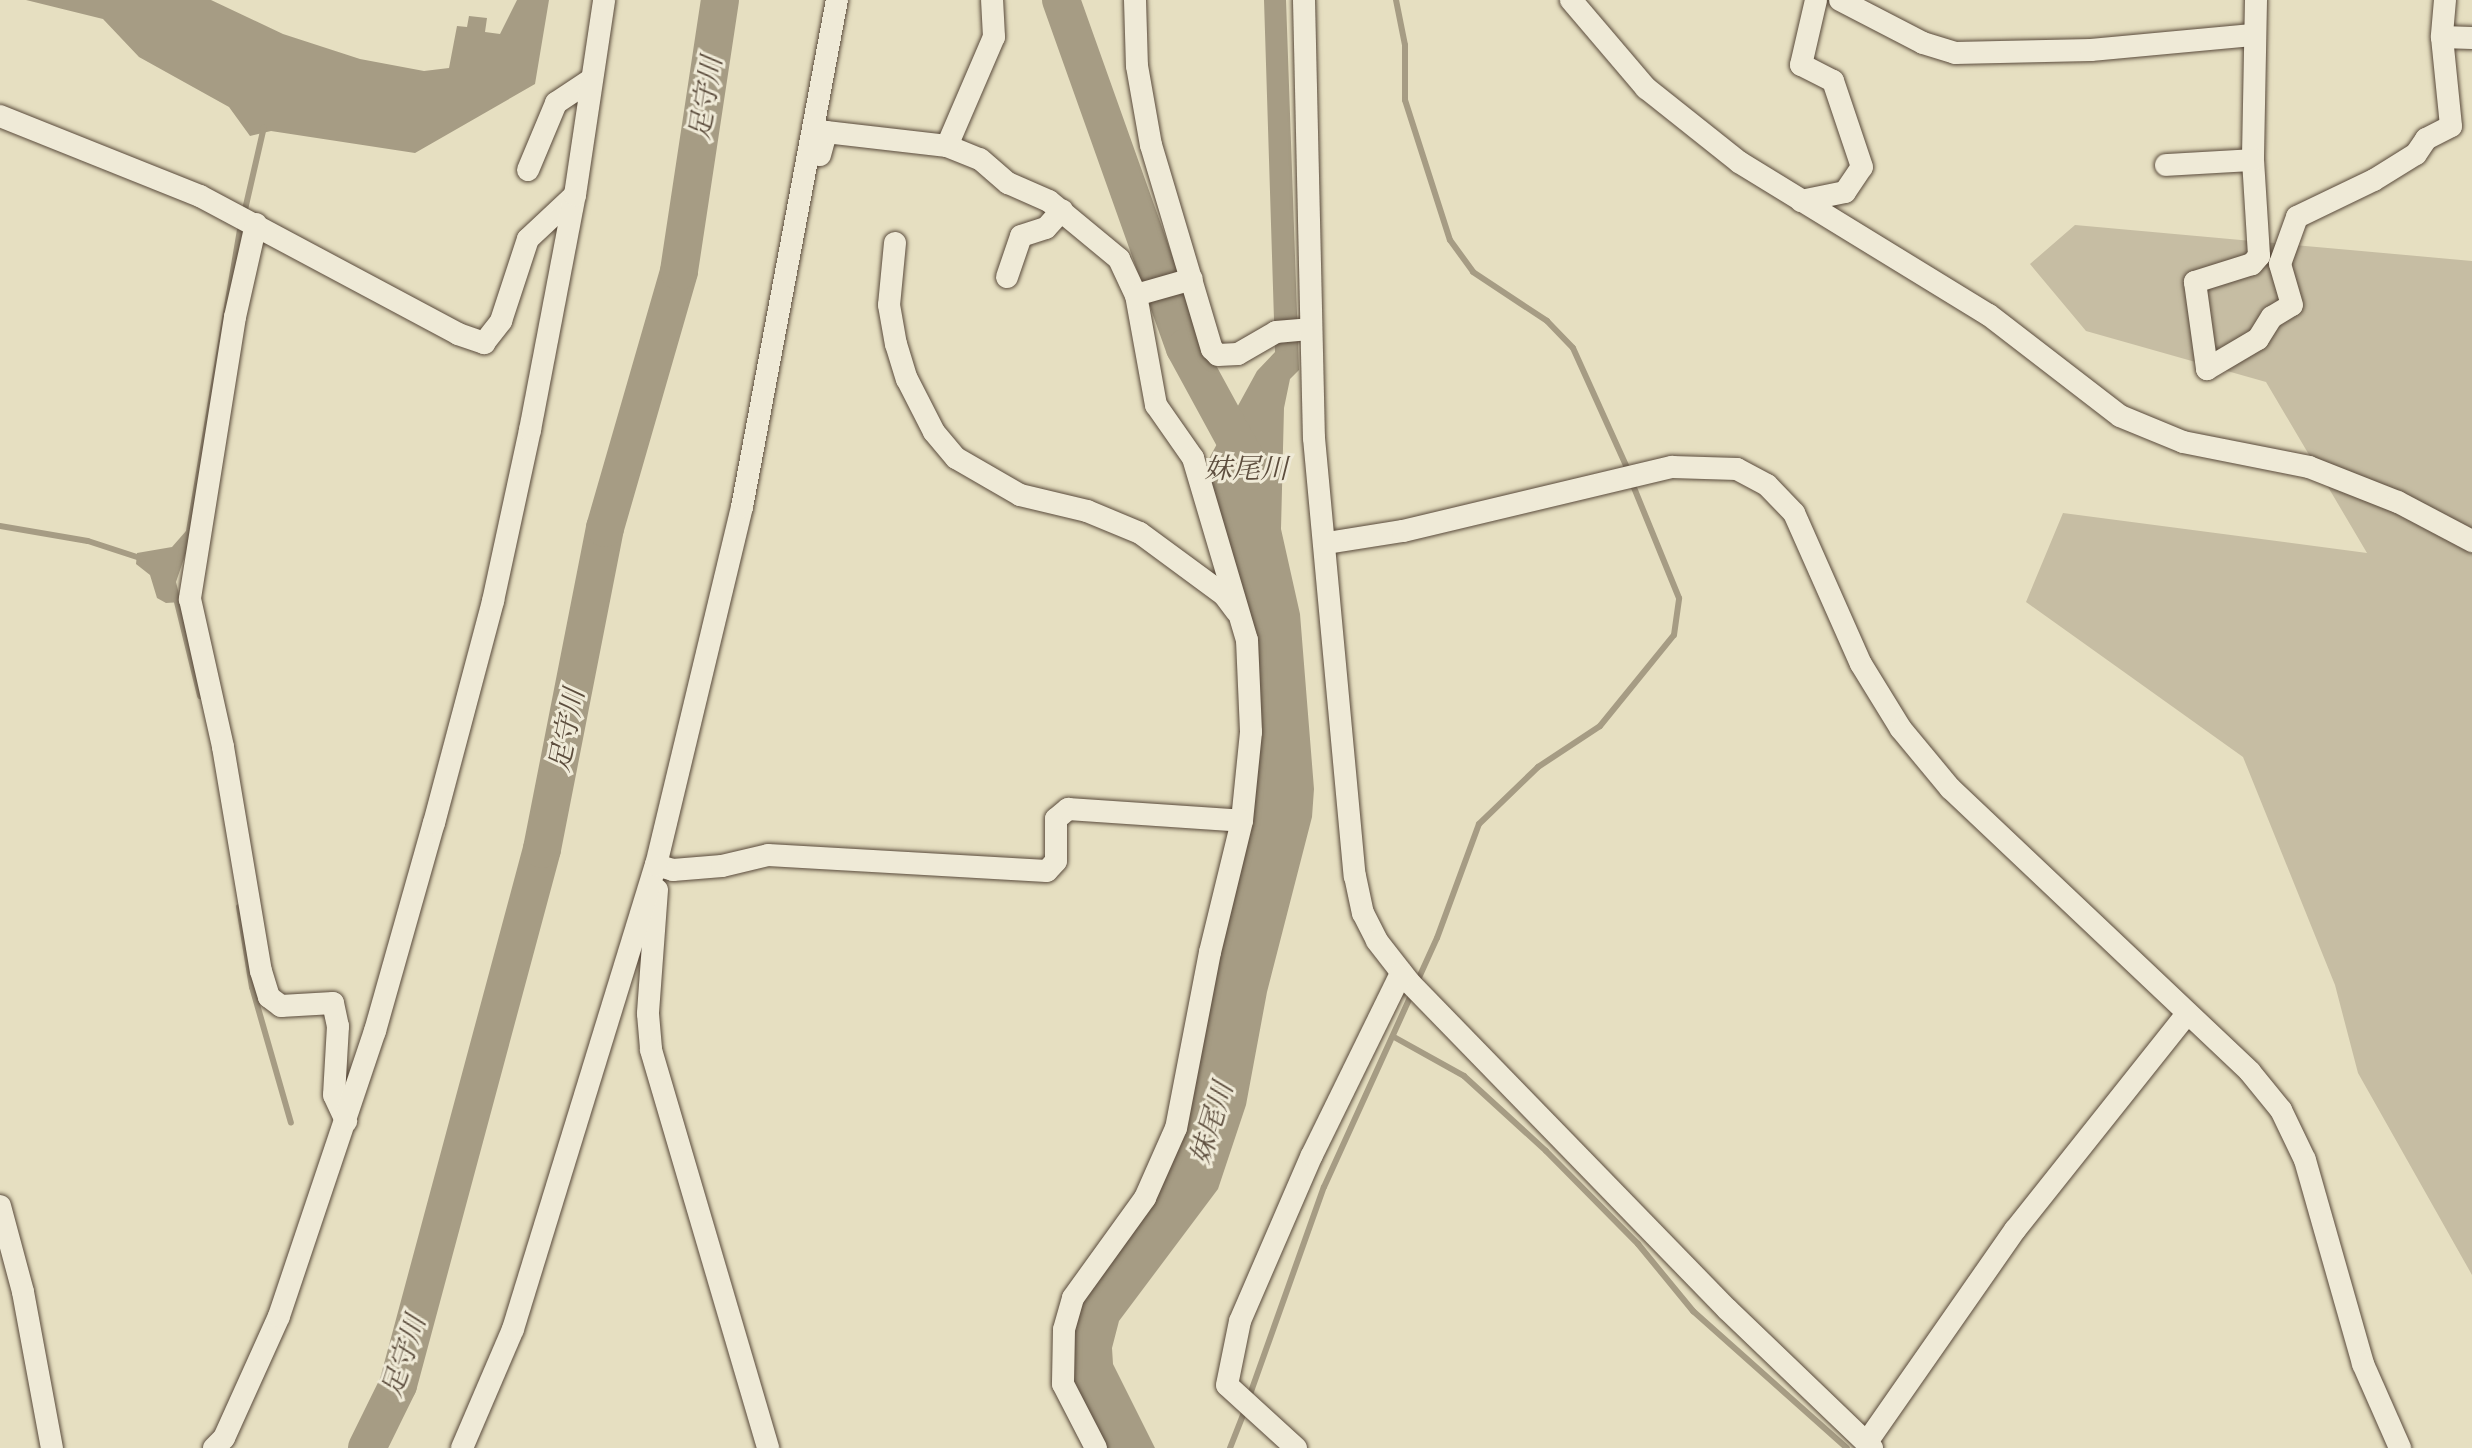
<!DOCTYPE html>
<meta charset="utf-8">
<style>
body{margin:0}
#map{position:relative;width:2472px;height:1448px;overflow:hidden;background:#e6dfc1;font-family:"Gentium Book Plus","Noto Serif JP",serif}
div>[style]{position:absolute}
.green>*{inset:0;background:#c6bda3}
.water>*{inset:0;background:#a69c84}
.stream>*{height:6px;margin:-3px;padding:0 3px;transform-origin:3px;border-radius:3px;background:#a69c84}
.river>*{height:38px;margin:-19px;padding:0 19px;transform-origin:19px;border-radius:19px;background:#a69c84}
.roads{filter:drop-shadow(0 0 2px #594a3b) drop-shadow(0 0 2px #594a3b)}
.minor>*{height:22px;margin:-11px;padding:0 11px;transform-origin:11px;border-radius:11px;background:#efead7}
span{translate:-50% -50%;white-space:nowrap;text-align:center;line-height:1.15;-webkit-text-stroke:6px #efead7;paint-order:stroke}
.water-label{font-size:28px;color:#5c4d3d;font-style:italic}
</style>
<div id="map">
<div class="green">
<div style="clip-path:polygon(2075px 225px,2472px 261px,2472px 1275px,2358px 1073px,2335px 985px,2243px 757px,2026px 602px,2063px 513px,2367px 553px,2266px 382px,2086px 331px,2030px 264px)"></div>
</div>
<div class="water">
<div style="clip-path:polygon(26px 0,211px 0,283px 34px,360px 59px,424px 71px,449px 68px,457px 26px,467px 27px,469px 16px,487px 18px,485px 32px,500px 34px,517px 0,549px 0,535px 84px,415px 153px,271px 131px,250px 136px,229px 107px,139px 57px,103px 19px)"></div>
<div style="clip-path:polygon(1264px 0,1286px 0,1299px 370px,1290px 379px,1284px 408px,1281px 529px,1300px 614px,1314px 789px,1312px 817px,1267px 992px,1246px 1105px,1218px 1189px,1119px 1321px,1112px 1348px,1113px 1364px,1155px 1448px,1102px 1448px,1074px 1395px,1067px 1346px,1080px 1297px,1146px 1208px,1256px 748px,1206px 464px,1257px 371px,1275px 352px)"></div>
<div style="clip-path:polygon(186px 531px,193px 532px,176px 582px,181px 602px,166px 603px,157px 598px,150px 575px,136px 564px,137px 553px,172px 547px)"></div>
</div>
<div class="stream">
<div style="left:1396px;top:0;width:46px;rotate:78.7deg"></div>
<div style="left:1405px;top:45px;width:55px;rotate:90deg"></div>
<div style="left:1405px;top:100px;width:147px;rotate:72.2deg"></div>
<div style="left:1450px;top:240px;width:39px;rotate:54deg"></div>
<div style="left:1473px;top:272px;width:89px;rotate:33.5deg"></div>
<div style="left:1547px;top:321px;width:37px;rotate:46deg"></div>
<div style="left:1573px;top:348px;width:136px;rotate:65.7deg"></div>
<div style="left:244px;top:214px;width:89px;rotate:-77.1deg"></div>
<div style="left:0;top:526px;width:89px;rotate:9.7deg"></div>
<div style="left:88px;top:541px;width:58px;rotate:18.1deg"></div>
<div style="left:188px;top:537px;width:316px;rotate:-80.4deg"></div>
<div style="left:176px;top:598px;width:101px;rotate:76.2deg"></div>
<div style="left:239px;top:907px;width:81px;rotate:80.8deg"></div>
<div style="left:252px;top:987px;width:141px;rotate:74deg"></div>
<div style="left:1394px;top:1037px;width:80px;rotate:29.1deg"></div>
<div style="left:1464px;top:1076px;width:111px;rotate:42.4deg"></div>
<div style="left:1546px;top:1151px;width:131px;rotate:45.3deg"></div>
<div style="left:1638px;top:1244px;width:87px;rotate:50.6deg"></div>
<div style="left:1693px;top:1311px;width:206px;rotate:41.7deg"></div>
<div style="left:1248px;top:1400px;width:226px;rotate:-70.4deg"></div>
<div style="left:1324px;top:1187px;width:273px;rotate:-65.6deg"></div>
<div style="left:1437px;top:938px;width:121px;rotate:-69.8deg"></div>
<div style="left:1479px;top:824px;width:82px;rotate:-44deg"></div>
<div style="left:1538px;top:767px;width:74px;rotate:-33.5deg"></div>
<div style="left:1600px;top:726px;width:117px;rotate:-50.9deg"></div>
<div style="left:1674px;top:635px;width:37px;rotate:-82deg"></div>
<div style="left:1679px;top:598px;width:124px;rotate:-112.2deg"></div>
<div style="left:1230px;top:1448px;width:41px;rotate:-68.5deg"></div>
</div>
<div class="river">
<div style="left:1061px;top:0;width:369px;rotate:70.4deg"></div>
<div style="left:1185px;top:348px;width:140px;rotate:61.4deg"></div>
<div style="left:367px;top:1448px;width:70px;rotate:-63.8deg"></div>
<div style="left:398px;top:1385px;width:555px;rotate:-74.96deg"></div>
<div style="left:542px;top:849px;width:327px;rotate:-78.9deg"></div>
<div style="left:605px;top:528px;width:267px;rotate:-73.9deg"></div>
<div style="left:679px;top:271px;width:274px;rotate:-81.4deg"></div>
</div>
<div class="roads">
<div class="minor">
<div style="left:1135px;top:0;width:66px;rotate:88.3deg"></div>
<div style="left:1137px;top:66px;width:80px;rotate:80deg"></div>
<div style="left:1151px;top:145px;width:213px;rotate:73.4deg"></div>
<div style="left:1212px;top:349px;width:8px;rotate:45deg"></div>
<div style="left:1218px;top:355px;width:20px;rotate:-3deg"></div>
<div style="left:1238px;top:354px;width:44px;rotate:-30.1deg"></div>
<div style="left:1276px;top:332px;width:33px;rotate:-5deg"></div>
<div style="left:1304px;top:0;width:438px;rotate:88.7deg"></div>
<div style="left:1314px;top:438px;width:440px;rotate:84.7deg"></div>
<div style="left:1355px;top:876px;width:38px;rotate:78deg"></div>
<div style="left:1363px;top:913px;width:31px;rotate:63deg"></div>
<div style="left:1377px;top:941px;width:52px;rotate:52deg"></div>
<div style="left:1409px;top:982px;width:456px;rotate:45.8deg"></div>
<div style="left:1727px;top:1309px;width:201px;rotate:43.8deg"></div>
<div style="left:1571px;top:0;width:116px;rotate:49.6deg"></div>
<div style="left:1646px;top:88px;width:119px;rotate:38.5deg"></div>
<div style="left:1739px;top:162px;width:293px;rotate:31.5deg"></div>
<div style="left:1989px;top:315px;width:165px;rotate:37.6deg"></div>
<div style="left:2120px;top:416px;width:68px;rotate:22.4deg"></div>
<div style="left:2183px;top:442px;width:128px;rotate:11.2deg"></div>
<div style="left:2309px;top:467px;width:96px;rotate:21.5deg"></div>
<div style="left:2398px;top:502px;width:84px;rotate:27.8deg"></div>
<div style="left:1840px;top:0;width:93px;rotate:27.4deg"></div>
<div style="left:1923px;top:43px;width:34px;rotate:17deg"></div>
<div style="left:1955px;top:53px;width:136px;rotate:-1.3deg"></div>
<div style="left:2091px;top:50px;width:162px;rotate:-5.3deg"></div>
<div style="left:2256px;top:0;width:160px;rotate:91.1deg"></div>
<div style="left:2253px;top:160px;width:96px;rotate:86.4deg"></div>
<div style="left:2259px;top:256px;width:11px;rotate:131deg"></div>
<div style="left:2252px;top:264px;width:60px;rotate:162.5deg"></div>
<div style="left:2195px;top:282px;width:88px;rotate:82.1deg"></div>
<div style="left:2207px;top:369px;width:59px;rotate:-30.5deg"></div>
<div style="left:2258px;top:339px;width:26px;rotate:-58deg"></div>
<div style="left:2272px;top:317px;width:23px;rotate:-31deg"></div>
<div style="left:2292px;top:305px;width:43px;rotate:-106.3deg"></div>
<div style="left:2280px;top:264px;width:50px;rotate:-70.1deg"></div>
<div style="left:2297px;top:217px;width:85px;rotate:-25.7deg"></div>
<div style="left:2374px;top:180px;width:49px;rotate:-31.8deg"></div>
<div style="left:2416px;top:154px;width:18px;rotate:-56deg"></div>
<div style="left:2426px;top:139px;width:28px;rotate:-27deg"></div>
<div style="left:2451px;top:126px;width:89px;rotate:-95.8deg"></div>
<div style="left:2445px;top:0;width:37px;rotate:95deg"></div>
<div style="left:2442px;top:37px;width:30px;rotate:2deg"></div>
<div style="left:0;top:116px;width:215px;rotate:21.8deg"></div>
<div style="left:200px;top:196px;width:293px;rotate:28.1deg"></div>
<div style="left:458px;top:334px;width:28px;rotate:19deg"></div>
<div style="left:484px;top:343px;width:28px;rotate:-52deg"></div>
<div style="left:501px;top:321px;width:86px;rotate:-71.8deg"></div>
<div style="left:528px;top:239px;width:64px;rotate:-43.1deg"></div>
<div style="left:947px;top:146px;width:35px;rotate:22deg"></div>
<div style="left:980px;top:159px;width:37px;rotate:41deg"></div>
<div style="left:1008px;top:183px;width:45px;rotate:23.7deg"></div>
<div style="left:1049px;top:201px;width:91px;rotate:39.6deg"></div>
<div style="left:1119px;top:259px;width:40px;rotate:65deg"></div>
<div style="left:1136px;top:295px;width:112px;rotate:79.7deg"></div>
<div style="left:1156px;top:405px;width:65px;rotate:55.1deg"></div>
<div style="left:1193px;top:458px;width:190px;rotate:73.5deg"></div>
<div style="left:1247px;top:640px;width:92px;rotate:87.5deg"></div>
<div style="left:1251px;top:732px;width:89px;rotate:95.8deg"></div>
<div style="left:1242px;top:821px;width:135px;rotate:103.7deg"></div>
<div style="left:1210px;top:952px;width:179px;rotate:100.9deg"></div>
<div style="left:1176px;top:1128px;width:77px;rotate:113.9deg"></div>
<div style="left:1145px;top:1198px;width:123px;rotate:125.8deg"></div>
<div style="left:1073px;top:1298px;width:33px;rotate:106deg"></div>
<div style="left:1064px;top:1330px;width:54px;rotate:91.1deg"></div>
<div style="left:1063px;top:1384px;width:72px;rotate:62.7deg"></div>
<div style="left:820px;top:155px;width:24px;rotate:-75deg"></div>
<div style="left:826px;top:132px;width:122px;rotate:6.6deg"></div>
<div style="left:947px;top:146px;width:119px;rotate:-66.7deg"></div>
<div style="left:994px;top:37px;width:37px;rotate:-93deg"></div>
<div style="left:2166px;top:165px;width:87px;rotate:-3.3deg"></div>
<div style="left:528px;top:170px;width:73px;rotate:-67.3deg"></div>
<div style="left:556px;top:103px;width:43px;rotate:-33.7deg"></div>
<div style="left:1801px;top:201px;width:45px;rotate:-11.6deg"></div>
<div style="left:1845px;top:192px;width:30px;rotate:-56deg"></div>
<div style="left:1862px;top:167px;width:91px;rotate:-108.6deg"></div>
<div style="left:1833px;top:81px;width:36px;rotate:-153deg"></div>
<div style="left:1801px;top:65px;width:67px;rotate:-77deg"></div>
<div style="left:256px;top:224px;width:95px;rotate:102.7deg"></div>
<div style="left:235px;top:317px;width:286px;rotate:99.1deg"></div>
<div style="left:190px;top:599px;width:152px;rotate:77.4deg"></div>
<div style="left:223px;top:747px;width:227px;rotate:80.4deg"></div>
<div style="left:261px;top:971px;width:27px;rotate:73deg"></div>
<div style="left:269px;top:997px;width:15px;rotate:37deg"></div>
<div style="left:281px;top:1006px;width:52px;rotate:-3.3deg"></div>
<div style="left:333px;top:1003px;width:24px;rotate:78deg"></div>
<div style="left:338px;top:1026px;width:69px;rotate:93.3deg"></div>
<div style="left:334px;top:1095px;width:29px;rotate:65deg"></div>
<div style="left:895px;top:243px;width:62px;rotate:95.5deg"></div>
<div style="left:889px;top:305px;width:40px;rotate:80deg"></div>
<div style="left:896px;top:344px;width:37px;rotate:73deg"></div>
<div style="left:907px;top:379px;width:59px;rotate:63deg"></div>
<div style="left:934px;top:432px;width:34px;rotate:50deg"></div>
<div style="left:956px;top:458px;width:74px;rotate:30deg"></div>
<div style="left:1020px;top:495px;width:69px;rotate:13.4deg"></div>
<div style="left:1087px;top:511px;width:57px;rotate:22.5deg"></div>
<div style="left:1140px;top:533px;width:104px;rotate:36.4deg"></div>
<div style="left:1224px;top:595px;width:20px;rotate:53deg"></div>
<div style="left:1007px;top:277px;width:43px;rotate:-71.1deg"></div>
<div style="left:1021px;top:236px;width:26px;rotate:-18deg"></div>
<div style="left:1046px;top:228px;width:24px;rotate:-48deg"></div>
<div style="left:1136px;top:295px;width:58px;rotate:-15.9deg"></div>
<div style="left:1327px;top:543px;width:77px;rotate:-9deg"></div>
<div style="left:1403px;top:531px;width:277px;rotate:-13.4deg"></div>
<div style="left:1672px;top:467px;width:65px;rotate:1.8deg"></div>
<div style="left:1737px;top:469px;width:34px;rotate:28deg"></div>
<div style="left:1767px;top:485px;width:39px;rotate:46deg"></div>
<div style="left:1794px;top:513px;width:165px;rotate:66.1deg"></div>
<div style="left:1861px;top:664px;width:76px;rotate:58.4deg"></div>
<div style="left:1901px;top:729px;width:77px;rotate:50.3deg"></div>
<div style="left:1950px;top:788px;width:413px;rotate:43.4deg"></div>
<div style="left:2250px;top:1072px;width:49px;rotate:50.8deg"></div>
<div style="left:2281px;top:1110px;width:55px;rotate:64.4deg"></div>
<div style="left:2305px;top:1160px;width:212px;rotate:74.1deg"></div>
<div style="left:2363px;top:1364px;width:92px;rotate:66.2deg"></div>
<div style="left:656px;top:865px;width:18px;rotate:16deg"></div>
<div style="left:673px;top:870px;width:49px;rotate:-4.7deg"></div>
<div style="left:722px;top:866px;width:47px;rotate:-13.4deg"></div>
<div style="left:768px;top:855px;width:279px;rotate:3.3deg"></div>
<div style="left:1047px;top:871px;width:13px;rotate:-48deg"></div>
<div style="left:1056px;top:861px;width:42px;rotate:-90deg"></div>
<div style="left:1056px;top:819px;width:16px;rotate:-40deg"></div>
<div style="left:1068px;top:809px;width:174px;rotate:3.9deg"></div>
<div style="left:657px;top:890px;width:124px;rotate:94.2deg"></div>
<div style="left:648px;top:1014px;width:36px;rotate:85deg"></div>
<div style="left:651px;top:1050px;width:415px;rotate:73.6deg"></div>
<div style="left:0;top:1206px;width:89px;rotate:75deg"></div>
<div style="left:23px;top:1292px;width:159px;rotate:79.5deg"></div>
<div style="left:1867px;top:1442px;width:259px;rotate:-55.1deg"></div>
<div style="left:2015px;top:1230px;width:275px;rotate:-51.5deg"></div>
<div style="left:214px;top:1448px;width:14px;rotate:-45deg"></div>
<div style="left:224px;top:1438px;width:134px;rotate:-65.7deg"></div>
<div style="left:279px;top:1316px;width:301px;rotate:-71.4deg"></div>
<div style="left:375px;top:1031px;width:216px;rotate:-74.2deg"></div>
<div style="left:434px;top:823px;width:230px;rotate:-75.1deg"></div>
<div style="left:493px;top:601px;width:175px;rotate:-77.8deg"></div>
<div style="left:530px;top:430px;width:239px;rotate:-79.2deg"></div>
<div style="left:575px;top:195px;width:197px;rotate:-81.5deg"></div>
<div style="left:462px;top:1448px;width:129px;rotate:-66.8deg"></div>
<div style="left:513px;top:1329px;width:486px;rotate:-72.9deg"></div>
<div style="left:656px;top:865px;width:368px;rotate:-76.5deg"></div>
<div style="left:742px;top:507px;width:516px;rotate:-79.39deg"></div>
<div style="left:1296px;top:1448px;width:93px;rotate:-137.6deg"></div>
<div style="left:1227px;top:1385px;width:65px;rotate:-78.5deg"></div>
<div style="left:1240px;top:1321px;width:181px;rotate:-66.6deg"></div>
<div style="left:1312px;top:1155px;width:203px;rotate:-63.9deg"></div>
</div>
</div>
<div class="water-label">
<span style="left:705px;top:98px;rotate:-81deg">足守川</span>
<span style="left:1246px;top:468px">妹尾川</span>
<span style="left:566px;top:730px;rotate:-79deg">足守川</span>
<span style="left:1211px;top:1123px;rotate:-73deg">妹尾川</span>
<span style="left:403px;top:1356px;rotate:-72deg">足守川</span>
</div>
</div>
